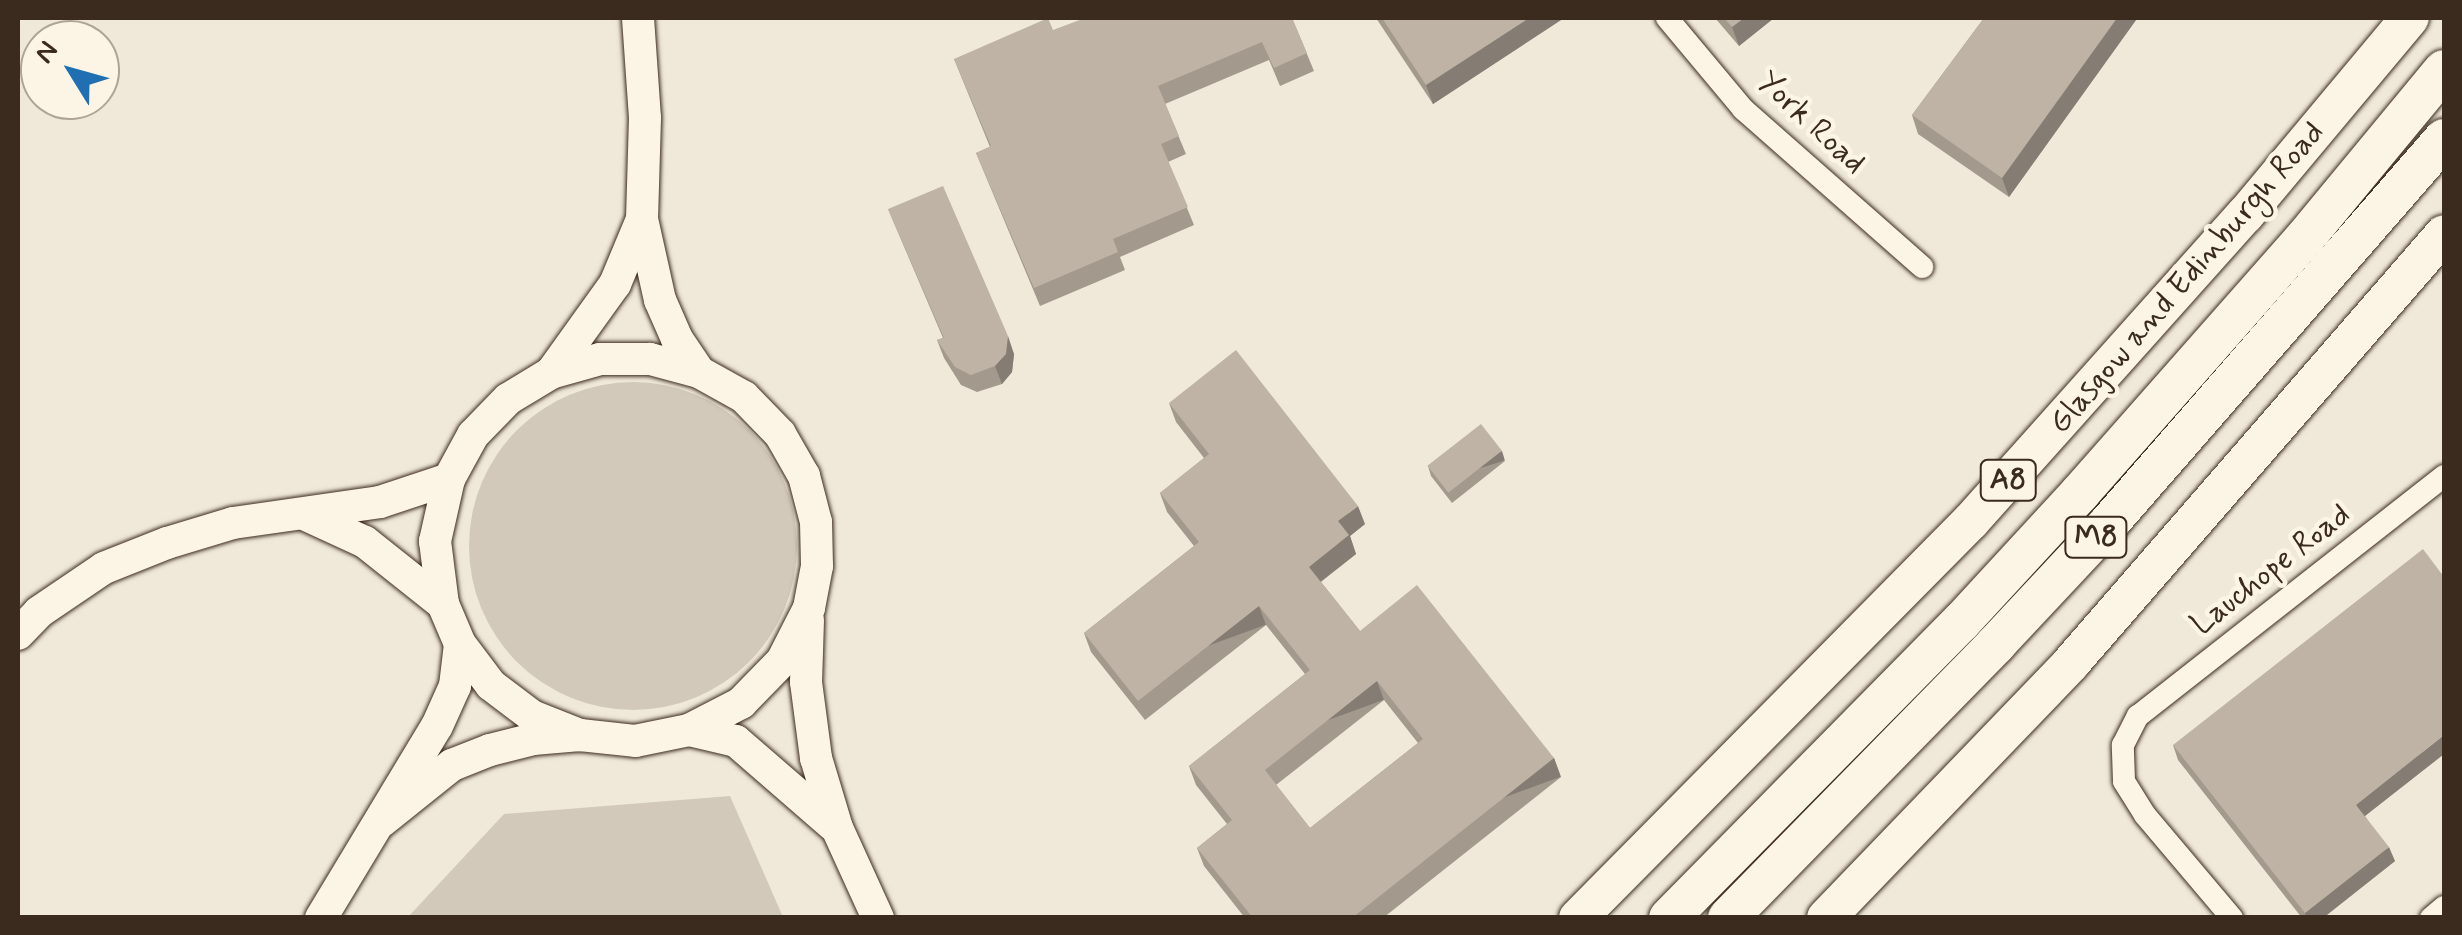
<!DOCTYPE html>
<style>
body{margin:0}
#map{position:relative;width:2462px;height:935px;overflow:hidden;background:#f0e9d9;font-family:Mynerve,sans-serif}
div>[style]{position:absolute}
.green>*{inset:0;background:#d2c9ba}
.round{border-radius:50%}
.roads{filter:drop-shadow(0 0 2px #3b2a1e) drop-shadow(0 0 2px #3b2a1e)}
.minor>*{height:22px;margin:-11px;padding:0 11px;transform-origin:11px;border-radius:11px;background:#fcf5e5}
.secondary>*{height:32px;margin:-16px;padding:0 16px;transform-origin:16px;border-radius:16px;background:#fcf5e5}
.trunk>*{height:38px;margin:-19px;padding:0 19px;transform-origin:19px;border-radius:19px;background:#fcf5e5}
.motorway>*{height:40px;margin:-20px;padding:0 20px;transform-origin:20px;border-radius:20px;background:#fcf5e5}
.wall>*{inset:0;background:#a39a8d}
.shaded-wall>*{inset:0;background:#857d73;transform-origin:0 0}
.building>*{inset:0;background:#beb3a4;transform-origin:0 0}
span{translate:-50% -50%;white-space:nowrap;text-align:center;line-height:1.15;-webkit-text-stroke:9px #fcf5e5;paint-order:stroke}
.shield-label span{padding:2px 8px;background:#fcf5e5;border:2px solid;border-radius:8px;-webkit-text-stroke-width:0}
.shield-label{font-size:30px;color:#3b2a1e;font-weight:700}
.street-label{font-size:32px;color:#3b2a1e}
.frame{position:absolute;inset:0;border:20px solid #3b2a1e;pointer-events:none}
.north{position:absolute;left:20px;top:20px;width:100px;height:100px;box-sizing:border-box;background:#fcf5e5;border:2px solid #afa495;border-radius:50%;rotate:307deg;font-size:28px;font-weight:700;line-height:40px;text-align:center;color:#3b2a1e}
.north::after{content:'';display:block;margin:auto;width:35px;height:45px;background:#1f6fb2;clip-path:polygon(50% 0,100% 100%,50% 72%,0 100%)}
</style>
<div id="map">
<div class="green">
<div class="round" style="left:469px;top:382px;width:328px;height:328px"></div>
<div style="clip-path:polygon(730px 796px,783px 917px,408px 917px,504px 814px)"></div>
</div>
<div class="roads">
<div class="minor">
<div style="left:1667px;top:18px;width:119px;rotate:50.1deg"></div>
<div style="left:1743px;top:109px;width:239px;rotate:41.4deg"></div>
<div style="left:2232px;top:918px;width:135px;rotate:-130.2deg"></div>
<div style="left:2145px;top:815px;width:40px;rotate:-122deg"></div>
<div style="left:2124px;top:781px;width:36px;rotate:-92deg"></div>
<div style="left:2123px;top:745px;width:33px;rotate:-63deg"></div>
<div style="left:2138px;top:716px;width:389px;rotate:-38.1deg"></div>
<div style="left:2431px;top:918px;width:17px;rotate:-40deg"></div>
</div>
<div class="secondary">
<div style="left:638px;top:18px;width:100px;rotate:86deg"></div>
<div style="left:645px;top:118px;width:101px;rotate:91.7deg"></div>
<div style="left:642px;top:219px;width:83px;rotate:77.5deg"></div>
<div style="left:660px;top:300px;width:43px;rotate:66.4deg"></div>
<div style="left:677px;top:339px;width:40px;rotate:56deg"></div>
<div style="left:551px;top:373px;width:110px;rotate:-54.3deg"></div>
<div style="left:615px;top:284px;width:70px;rotate:-67.4deg"></div>
<div style="left:304px;top:514px;width:67px;rotate:24.7deg"></div>
<div style="left:365px;top:542px;width:100px;rotate:38.5deg"></div>
<div style="left:808px;top:620px;width:62px;rotate:91.8deg"></div>
<div style="left:806px;top:682px;width:77px;rotate:82.5deg"></div>
<div style="left:816px;top:758px;width:73px;rotate:73.3deg"></div>
<div style="left:837px;top:828px;width:99px;rotate:65.5deg"></div>
<div style="left:18px;top:634px;width:30px;rotate:-46deg"></div>
<div style="left:39px;top:612px;width:78px;rotate:-34.1deg"></div>
<div style="left:104px;top:568px;width:68px;rotate:-21.6deg"></div>
<div style="left:167px;top:543px;width:69px;rotate:-16.9deg"></div>
<div style="left:233px;top:523px;width:148px;rotate:-8.1deg"></div>
<div style="left:380px;top:502px;width:73px;rotate:-18.4deg"></div>
<div style="left:689px;top:730px;width:48px;rotate:13.2deg"></div>
<div style="left:736px;top:741px;width:128px;rotate:40.9deg"></div>
<div style="left:382px;top:821px;width:90px;rotate:-38.7deg"></div>
<div style="left:452px;top:765px;width:41px;rotate:-21.5deg"></div>
<div style="left:490px;top:750px;width:44px;rotate:-14.3deg"></div>
<div style="left:533px;top:739px;width:47px;rotate:-4.9deg"></div>
<div style="left:580px;top:735px;width:55px;rotate:6.2deg"></div>
<div style="left:635px;top:741px;width:55px;rotate:-11.5deg"></div>
<div style="left:689px;top:730px;width:59px;rotate:-27.4deg"></div>
<div style="left:741px;top:703px;width:59px;rotate:-45.7deg"></div>
<div style="left:782px;top:661px;width:59px;rotate:-63deg"></div>
<div style="left:809px;top:608px;width:43px;rotate:-79.2deg"></div>
<div style="left:817px;top:566px;width:44px;rotate:-91.3deg"></div>
<div style="left:816px;top:522px;width:48px;rotate:-104.6deg"></div>
<div style="left:804px;top:476px;width:48px;rotate:-119.7deg"></div>
<div style="left:780px;top:434px;width:52px;rotate:-134.2deg"></div>
<div style="left:744px;top:397px;width:51px;rotate:-150.9deg"></div>
<div style="left:699px;top:372px;width:51px;rotate:-165.1deg"></div>
<div style="left:650px;top:359px;width:50px;rotate:180deg"></div>
<div style="left:600px;top:359px;width:51px;rotate:164.1deg"></div>
<div style="left:551px;top:373px;width:50px;rotate:148.8deg"></div>
<div style="left:508px;top:399px;width:50px;rotate:134.2deg"></div>
<div style="left:473px;top:435px;width:50px;rotate:118.6deg"></div>
<div style="left:449px;top:479px;width:64px;rotate:102.7deg"></div>
<div style="left:435px;top:541px;width:64px;rotate:82.8deg"></div>
<div style="left:443px;top:604px;width:43px;rotate:67deg"></div>
<div style="left:460px;top:644px;width:51px;rotate:52.9deg"></div>
<div style="left:491px;top:685px;width:51px;rotate:37.1deg"></div>
<div style="left:532px;top:716px;width:52px;rotate:21.6deg"></div>
<div style="left:321px;top:918px;width:224px;rotate:-58.9deg"></div>
<div style="left:437px;top:726px;width:44px;rotate:-65.8deg"></div>
<div style="left:455px;top:686px;width:42px;rotate:-83.2deg"></div>
</div>
<div class="trunk">
<div style="left:1578px;top:918px;width:559px;rotate:-45.29deg"></div>
<div style="left:1971px;top:521px;width:411px;rotate:-48.2deg"></div>
<div style="left:2245px;top:215px;width:257px;rotate:-50.1deg"></div>
<div style="left:1826px;top:918px;width:354px;rotate:-46.1deg"></div>
<div style="left:2071px;top:663px;width:568px;rotate:-48.99deg"></div>
</div>
<div class="motorway">
<div style="left:1669px;top:918px;width:417px;rotate:-45.4deg"></div>
<div style="left:1962px;top:621px;width:174px;rotate:-47.3deg"></div>
<div style="left:2080px;top:493px;width:339px;rotate:-48.6deg"></div>
<div style="left:2304px;top:239px;width:219px;rotate:-50.4deg"></div>
<div style="left:1728px;top:918px;width:383px;rotate:-45.6deg"></div>
<div style="left:1996px;top:644px;width:167px;rotate:-46.9deg"></div>
<div style="left:2110px;top:522px;width:508px;rotate:-48.91deg"></div>
</div>
</div>
<div class="wall">
<div style="clip-path:polygon(1292px 18px,1314px 71px,1280px 86px,1269px 60px,1165px 104px,1186px 154px,1168px 162px,1194px 225px,1120px 257px,1125px 270px,1040px 306px,976px 153px,990px 147px,954px 59px)"></div>
<div style="clip-path:polygon(1376px 18px,1564px 18px,1433px 104px)"></div>
<div style="clip-path:polygon(1715px 18px,1774px 18px,1739px 46px)"></div>
<div style="clip-path:polygon(1984px 18px,2135px 18px,2136px 20px,2009px 197px,1918px 134px,1912px 115px)"></div>
<div style="clip-path:polygon(888px 209px,1014px 354px,1012px 372px,1002px 384px,977px 392px,961px 385px,944px 358px,937px 340px,943px 338px)"></div>
<div style="clip-path:polygon(evenodd,1169px 403px,1365px 524px,1350px 536px,1356px 554px,1321px 582px,1360px 631px,1554px 758px,1561px 777px,1383px 918px,1245px 918px,1204px 866px,1197px 848px,1227px 824px,1196px 785px,1189px 766px,1305px 674px,1266px 625px,1145px 720px,1091px 652px,1084px 633px,1194px 546px,1167px 512px,1160px 493px,1204px 458px,1176px 422px,1169px 403px,1384px 700px,1418px 743px,1310px 828px,1276px 785px,1384px 700px)"></div>
<div style="clip-path:polygon(1505px 461px,1452px 503px,1431px 476px,1428px 466px)"></div>
<div style="clip-path:polygon(2173px 745px,2444px 754px,2365px 816px,2395px 861px,2323px 918px,2302px 918px,2178px 760px)"></div>
</div>
<div class="shaded-wall">
<div style="clip-path:polygon(1529px 18px,1564px 18px,1433px 104px,1426px 85px)"></div>
<div style="clip-path:polygon(1744px 18px,1774px 18px,1739px 46px,1732px 27px)"></div>
<div style="clip-path:polygon(2117px 18px,2135px 18px,2136px 20px,2009px 197px,2002px 178px)"></div>
<div style="clip-path:polygon(1008px 336px,1014px 354px,1012px 372px,1002px 384px,995px 366px)"></div>
<div style="left:1502px;top:451px;width:10px;height:68px;rotate:73deg"></div>
<div style="clip-path:polygon(1358px 506px,1365px 524px,1350px 536px,1356px 554px,1316px 585px,1309px 567px,1338px 521px)"></div>
<div style="left:1259px;top:606px;width:20px;height:154px;rotate:70deg"></div>
<div style="left:1377px;top:681px;width:20px;height:143px;rotate:70deg"></div>
<div style="clip-path:polygon(2444px 735px,2444px 754px,2361px 819px,2356px 805px)"></div>
<div style="left:1554px;top:758px;width:20px;height:258px;rotate:70deg"></div>
<div style="clip-path:polygon(2389px 847px,2395px 861px,2323px 918px,2306px 918px,2305px 913px)"></div>
</div>
<div class="building">
<div style="clip-path:polygon(1048px 18px,1053px 30px,1085px 18px,1292px 18px,1307px 53px,1274px 68px,1262px 42px,1158px 86px,1179px 136px,1161px 144px,1188px 207px,1113px 239px,1118px 252px,1034px 288px,976px 153px,991px 146px,954px 59px)"></div>
<div style="clip-path:polygon(1382px 18px,1529px 18px,1426px 85px)"></div>
<div style="clip-path:polygon(1724px 18px,1744px 18px,1732px 27px)"></div>
<div style="clip-path:polygon(1984px 18px,2117px 18px,2002px 178px,1912px 115px)"></div>
<div style="clip-path:polygon(943px 186px,1008px 336px,1006px 354px,995px 366px,971px 375px,955px 367px,937px 340px,944px 338px,888px 209px)"></div>
<div style="clip-path:polygon(evenodd,1236px 350px,1358px 506px,1338px 521px,1349px 535px,1309px 567px,1360px 631px,1417px 585px,1554px 758px,1352px 918px,1253px 918px,1197px 848px,1232px 820px,1189px 766px,1310px 670px,1259px 606px,1138px 701px,1084px 633px,1199px 542px,1160px 493px,1209px 454px,1169px 403px,1236px 350px,1377px 681px,1423px 739px,1310px 828px,1265px 770px,1377px 681px)"></div>
<div style="left:1481px;top:424px;width:34px;height:68px;rotate:52deg"></div>
<div style="clip-path:polygon(2423px 549px,2444px 577px,2444px 735px,2356px 805px,2389px 847px,2305px 913px,2173px 745px)"></div>
</div>
<div class="shield-label">
<span style="left:2008px;top:480px">A8</span>
<span style="left:2096px;top:537px">M8</span>
</div>
<div class="street-label">
<span style="left:1811px;top:123px;rotate:43deg">York Road</span>
<span style="left:2187px;top:278px;rotate:-49deg">Glasgow and Edinburgh Road</span>
<span style="left:2271px;top:570px;rotate:-38deg">Lauchope Road</span>
</div>
<div class="frame"></div>
<div class="north">N</div>
</div>
